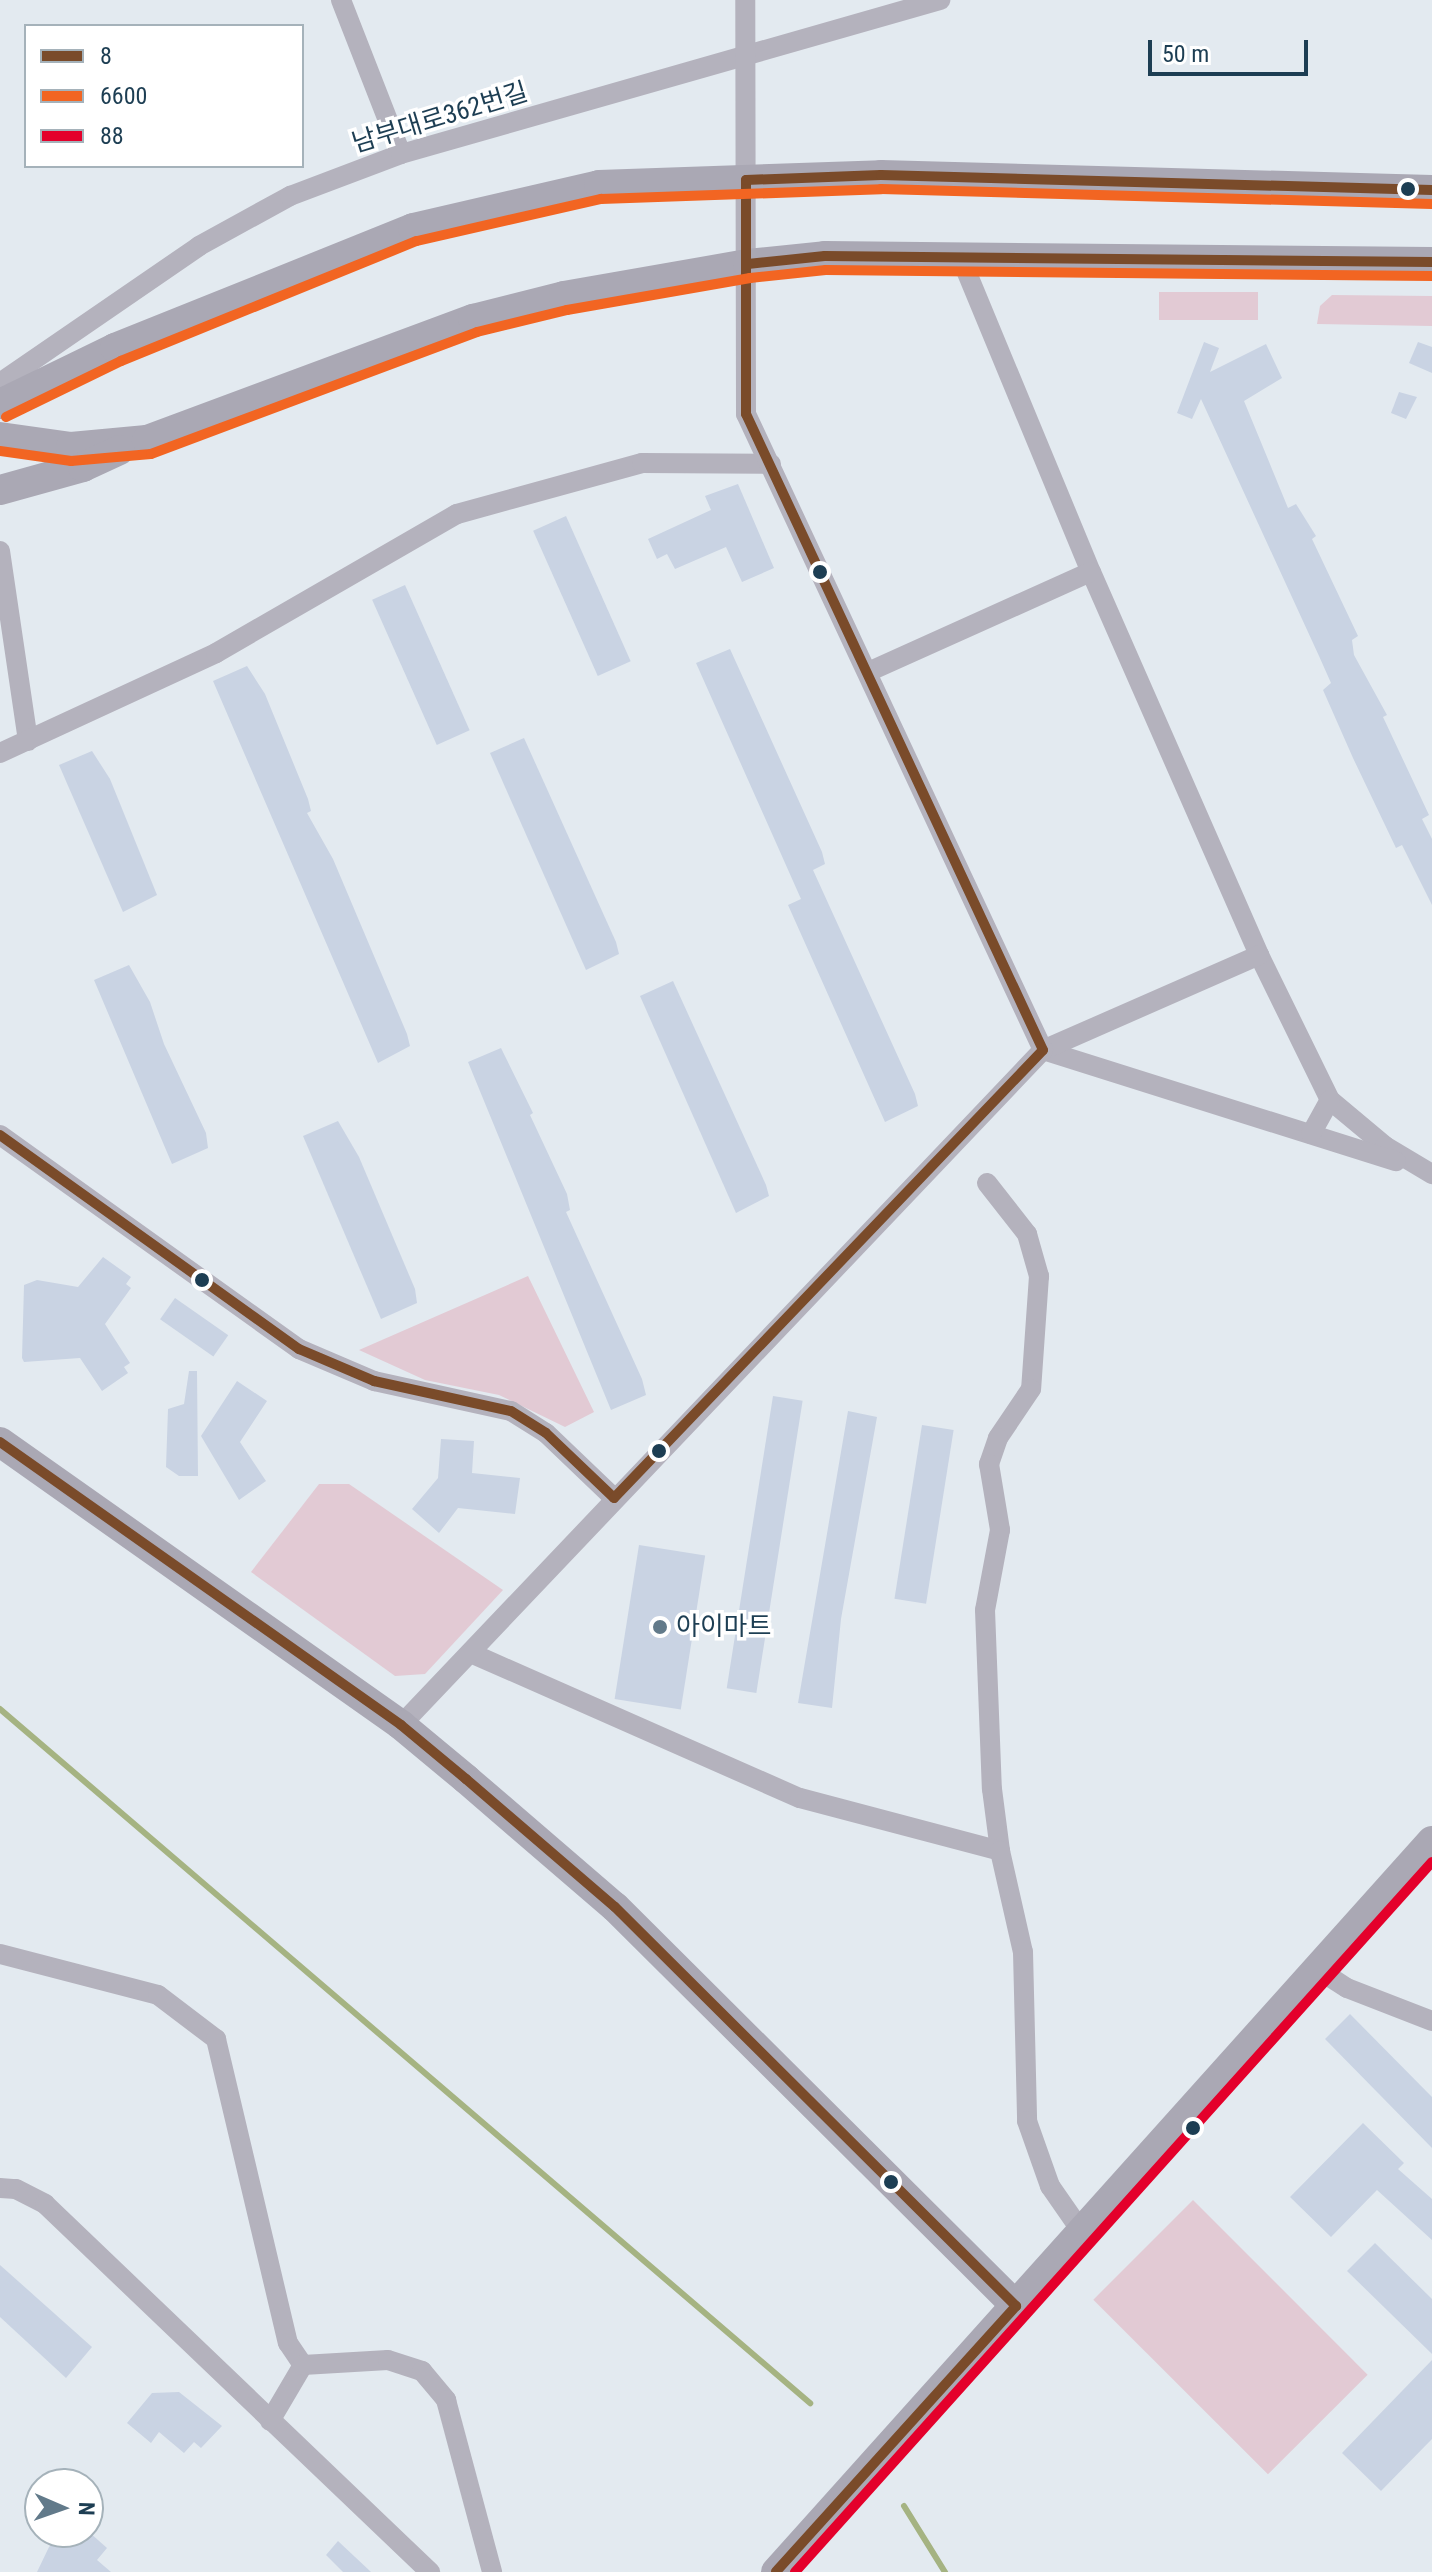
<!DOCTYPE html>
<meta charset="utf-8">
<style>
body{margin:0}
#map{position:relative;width:1432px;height:2572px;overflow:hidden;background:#e3eaf0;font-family:"Roboto Condensed","Noto Sans KR",sans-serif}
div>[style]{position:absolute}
.green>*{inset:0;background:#e2cad4;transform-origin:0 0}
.stream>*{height:6px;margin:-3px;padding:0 3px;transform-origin:3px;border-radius:3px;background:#a5b382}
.building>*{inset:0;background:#c9d3e3;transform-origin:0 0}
.street>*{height:20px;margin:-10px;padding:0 10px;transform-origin:10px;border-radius:10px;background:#b4b2bd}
.secondary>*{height:30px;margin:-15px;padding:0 15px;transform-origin:15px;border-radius:15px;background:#aaa8b4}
.bus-1>*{height:10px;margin:-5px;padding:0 5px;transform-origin:5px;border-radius:5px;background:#7a4b2a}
.bus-2>*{height:10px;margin:-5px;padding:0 5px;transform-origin:5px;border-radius:5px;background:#f26522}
.bus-3>*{height:10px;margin:-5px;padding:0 5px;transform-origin:5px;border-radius:5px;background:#e4002b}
.dots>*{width:22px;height:22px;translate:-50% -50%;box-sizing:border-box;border:4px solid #fff;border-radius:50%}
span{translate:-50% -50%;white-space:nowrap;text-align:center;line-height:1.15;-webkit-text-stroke:7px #fff;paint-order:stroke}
.street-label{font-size:26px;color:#1d3e53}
.poi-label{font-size:26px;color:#1d3e53}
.left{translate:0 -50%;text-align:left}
.legend{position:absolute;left:24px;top:24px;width:280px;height:144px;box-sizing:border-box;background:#fff;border:2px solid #a5b2ba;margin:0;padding:10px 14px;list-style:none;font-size:24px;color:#1d3e53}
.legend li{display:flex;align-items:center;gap:16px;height:40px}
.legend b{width:40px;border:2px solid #a5b2ba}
.north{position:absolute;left:24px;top:2468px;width:80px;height:80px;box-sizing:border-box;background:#fff;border:2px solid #a5b2ba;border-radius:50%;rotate:92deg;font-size:22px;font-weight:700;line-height:32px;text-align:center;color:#1d3e53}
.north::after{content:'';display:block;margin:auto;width:28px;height:36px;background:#627a8a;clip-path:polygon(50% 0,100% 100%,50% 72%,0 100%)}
.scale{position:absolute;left:1148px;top:40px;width:160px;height:36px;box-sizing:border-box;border:4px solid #1d3e53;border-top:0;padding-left:10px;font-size:24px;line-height:28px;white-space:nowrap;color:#1d3e53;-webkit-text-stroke:6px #fff;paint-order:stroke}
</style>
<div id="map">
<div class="green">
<div style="left:1159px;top:292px;width:99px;height:28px"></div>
<div style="clip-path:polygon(1332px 295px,1432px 296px,1432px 326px,1317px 324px,1320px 306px)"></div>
<div style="clip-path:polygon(528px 1276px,594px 1412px,565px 1427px,499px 1395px,425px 1380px,359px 1350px)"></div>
<div style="clip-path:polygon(319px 1484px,349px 1484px,503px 1590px,425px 1674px,395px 1676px,251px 1572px)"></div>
<div style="left:1193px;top:2200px;width:247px;height:141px;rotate:45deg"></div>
</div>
<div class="stream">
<div style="left:0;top:1709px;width:1067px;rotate:40.59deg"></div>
<div style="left:904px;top:2506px;width:78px;rotate:58.2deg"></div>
</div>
<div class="building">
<div style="clip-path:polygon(1204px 342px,1219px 348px,1210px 372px,1266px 344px,1282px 378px,1244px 401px,1288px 508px,1296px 504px,1316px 536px,1312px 539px,1358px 636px,1352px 640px,1354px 655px,1387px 715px,1383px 717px,1429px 815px,1422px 819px,1432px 839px,1432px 905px,1402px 845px,1396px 848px,1353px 758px,1323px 690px,1331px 683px,1319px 656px,1201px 399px,1192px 419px,1177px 413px)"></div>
<div style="clip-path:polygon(1418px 342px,1432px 347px,1432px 373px,1409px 363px)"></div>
<div style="clip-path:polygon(1399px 392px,1417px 397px,1406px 419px,1391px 413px)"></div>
<div style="clip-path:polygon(738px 484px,774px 568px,742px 582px,726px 547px,675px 569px,667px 554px,657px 559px,648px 539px,711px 510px,705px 496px)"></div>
<div style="left:566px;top:516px;width:159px;height:36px;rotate:66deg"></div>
<div style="left:405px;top:585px;width:159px;height:36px;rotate:66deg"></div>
<div style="clip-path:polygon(730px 649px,822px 852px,825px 864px,813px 870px,915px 1094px,918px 1106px,885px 1122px,788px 905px,801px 899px,696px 663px)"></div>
<div style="clip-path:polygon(247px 666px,265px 694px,308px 799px,311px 811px,307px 813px,333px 859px,407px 1034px,410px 1046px,378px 1063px,213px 681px)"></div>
<div style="clip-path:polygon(524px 738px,616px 942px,619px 954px,586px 970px,490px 753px)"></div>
<div style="clip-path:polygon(92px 751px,110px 779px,157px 895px,123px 912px,59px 765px)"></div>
<div style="clip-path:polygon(129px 965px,150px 1002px,164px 1044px,206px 1133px,208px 1148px,172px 1164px,94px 980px)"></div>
<div style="clip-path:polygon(673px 981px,766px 1185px,769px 1196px,736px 1213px,640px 996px)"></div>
<div style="clip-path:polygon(501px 1048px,533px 1113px,530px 1115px,567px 1194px,570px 1210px,566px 1212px,642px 1379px,646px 1395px,611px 1410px,468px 1062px)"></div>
<div style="clip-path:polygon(338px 1121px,359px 1157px,415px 1289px,417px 1303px,381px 1319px,303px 1136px)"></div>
<div style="clip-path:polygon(103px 1257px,131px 1277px,126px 1284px,131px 1288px,105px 1324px,130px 1363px,124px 1367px,128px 1373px,102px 1391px,80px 1358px,24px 1362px,22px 1358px,24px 1285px,37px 1280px,78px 1287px)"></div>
<div style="left:175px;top:1298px;width:65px;height:26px;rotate:35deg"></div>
<div style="clip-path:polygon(189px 1371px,197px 1371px,198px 1476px,179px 1476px,166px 1467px,168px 1409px,184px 1404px)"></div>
<div style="clip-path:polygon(237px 1381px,267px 1401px,240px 1442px,266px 1481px,239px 1500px,201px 1436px)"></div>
<div style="left:773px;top:1396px;width:30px;height:296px;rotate:9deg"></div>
<div style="clip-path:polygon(848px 1411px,877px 1417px,841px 1619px,832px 1708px,798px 1703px)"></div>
<div style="left:922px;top:1425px;width:32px;height:176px;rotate:9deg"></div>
<div style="clip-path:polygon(441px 1439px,474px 1441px,472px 1473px,520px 1478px,515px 1514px,458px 1508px,439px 1533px,412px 1509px,438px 1478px)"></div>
<div style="left:639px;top:1545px;width:67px;height:156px;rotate:9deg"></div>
<div style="clip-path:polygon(1350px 2014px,1432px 2097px,1432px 2148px,1325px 2039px)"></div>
<div style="clip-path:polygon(1363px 2123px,1404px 2163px,1398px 2169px,1432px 2199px,1432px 2240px,1377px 2190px,1331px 2237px,1290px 2197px)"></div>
<div style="clip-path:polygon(1375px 2243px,1432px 2299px,1432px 2354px,1347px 2271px)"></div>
<div style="clip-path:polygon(0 2265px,92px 2347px,66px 2378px,0 2317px)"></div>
<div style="clip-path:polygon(1432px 2360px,1432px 2439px,1381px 2491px,1342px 2453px)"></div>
<div style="clip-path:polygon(179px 2392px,222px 2426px,201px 2448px,194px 2442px,184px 2453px,159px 2432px,151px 2443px,127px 2423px,152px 2393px)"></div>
<div style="clip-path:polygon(77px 2532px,89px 2532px,107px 2548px,97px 2560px,111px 2572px,37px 2572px,49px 2547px,63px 2534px,69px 2541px)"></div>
<div style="clip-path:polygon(338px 2541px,371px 2572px,343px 2572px,326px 2555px)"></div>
</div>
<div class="street">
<div style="left:341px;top:0;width:165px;rotate:68.7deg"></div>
<div style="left:960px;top:256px;width:342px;rotate:67.5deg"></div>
<div style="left:1091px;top:572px;width:418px;rotate:66.3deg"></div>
<div style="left:1259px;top:955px;width:161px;rotate:63.9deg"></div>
<div style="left:1330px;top:1100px;width:72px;rotate:39.9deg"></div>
<div style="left:1385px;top:1146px;width:55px;rotate:30.8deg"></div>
<div style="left:0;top:383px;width:242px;rotate:-34.5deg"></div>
<div style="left:199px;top:246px;width:104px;rotate:-28.8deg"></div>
<div style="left:290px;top:196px;width:119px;rotate:-20.7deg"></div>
<div style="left:401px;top:154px;width:561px;rotate:-15.95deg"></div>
<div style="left:0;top:551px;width:192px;rotate:81.6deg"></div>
<div style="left:868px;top:672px;width:244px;rotate:-24.2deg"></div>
<div style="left:0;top:753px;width:238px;rotate:-24.8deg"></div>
<div style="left:216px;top:653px;width:278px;rotate:-30deg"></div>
<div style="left:457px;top:514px;width:192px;rotate:-15.4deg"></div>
<div style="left:642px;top:463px;width:129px;rotate:0.4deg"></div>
<div style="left:1043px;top:1050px;width:370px;rotate:17.5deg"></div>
<div style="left:1043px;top:1050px;width:236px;rotate:-23.7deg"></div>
<div style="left:1311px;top:1134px;width:39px;rotate:-61deg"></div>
<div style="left:0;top:1135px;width:368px;rotate:35.6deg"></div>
<div style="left:299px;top:1349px;width:82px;rotate:23.1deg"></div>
<div style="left:374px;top:1381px;width:140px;rotate:12.4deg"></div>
<div style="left:511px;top:1411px;width:41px;rotate:32.2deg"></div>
<div style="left:546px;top:1433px;width:94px;rotate:43.7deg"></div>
<div style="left:987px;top:1183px;width:65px;rotate:51.9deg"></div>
<div style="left:1027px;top:1234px;width:44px;rotate:74.1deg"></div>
<div style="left:1039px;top:1276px;width:113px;rotate:94deg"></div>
<div style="left:1031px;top:1389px;width:59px;rotate:124deg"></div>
<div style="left:998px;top:1438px;width:28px;rotate:109deg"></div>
<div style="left:989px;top:1464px;width:67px;rotate:80.5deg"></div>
<div style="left:1000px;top:1530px;width:81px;rotate:100.6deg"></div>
<div style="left:985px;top:1610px;width:179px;rotate:87.8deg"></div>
<div style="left:992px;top:1789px;width:63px;rotate:82.6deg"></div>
<div style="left:473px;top:1654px;width:357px;rotate:23.8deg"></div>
<div style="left:800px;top:1798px;width:207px;rotate:14.8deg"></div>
<div style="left:1000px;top:1851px;width:104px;rotate:77.2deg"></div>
<div style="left:1023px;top:1952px;width:169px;rotate:88.6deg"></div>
<div style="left:1027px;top:2121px;width:69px;rotate:70.5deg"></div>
<div style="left:1050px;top:2186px;width:56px;rotate:55.2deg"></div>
<div style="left:401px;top:1725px;width:932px;rotate:-46.44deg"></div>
<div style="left:1043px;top:1050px;width:702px;rotate:-115.03deg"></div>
<div style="left:746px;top:414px;width:414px;rotate:-90.1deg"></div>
<div style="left:0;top:1954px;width:163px;rotate:14.5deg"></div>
<div style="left:158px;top:1995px;width:73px;rotate:37.2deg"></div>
<div style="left:216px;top:2039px;width:312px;rotate:76.7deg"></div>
<div style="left:288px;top:2343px;width:27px;rotate:56deg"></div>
<div style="left:1319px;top:1970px;width:33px;rotate:33deg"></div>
<div style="left:1347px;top:1988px;width:91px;rotate:21.2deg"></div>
<div style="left:0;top:2188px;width:16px;rotate:4deg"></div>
<div style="left:16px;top:2189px;width:33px;rotate:27deg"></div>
<div style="left:45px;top:2204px;width:533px;rotate:43.71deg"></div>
<div style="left:270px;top:2421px;width:65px;rotate:-59.5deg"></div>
<div style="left:303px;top:2365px;width:85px;rotate:-3.4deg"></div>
<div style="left:388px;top:2360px;width:36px;rotate:18deg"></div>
<div style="left:422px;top:2371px;width:38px;rotate:50deg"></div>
<div style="left:446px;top:2400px;width:178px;rotate:75deg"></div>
</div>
<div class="secondary">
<div style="left:0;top:404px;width:128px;rotate:-26deg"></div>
<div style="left:115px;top:348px;width:321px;rotate:-21.9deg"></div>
<div style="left:413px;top:228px;width:191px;rotate:-13deg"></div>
<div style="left:599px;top:185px;width:282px;rotate:-2deg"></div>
<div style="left:881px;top:175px;width:551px;rotate:1.56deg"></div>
<div style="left:0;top:437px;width:72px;rotate:8deg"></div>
<div style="left:71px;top:447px;width:76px;rotate:-5.3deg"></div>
<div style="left:147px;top:440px;width:348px;rotate:-20.4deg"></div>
<div style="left:473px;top:319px;width:94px;rotate:-14.2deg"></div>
<div style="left:564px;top:296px;width:187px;rotate:-9.9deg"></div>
<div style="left:748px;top:264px;width:77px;rotate:-5.9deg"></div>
<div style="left:825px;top:256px;width:607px;rotate:0.57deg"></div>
<div style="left:0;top:490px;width:86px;rotate:-15.5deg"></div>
<div style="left:83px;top:467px;width:40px;rotate:-25deg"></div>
<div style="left:0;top:1442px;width:491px;rotate:35.2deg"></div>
<div style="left:401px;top:1725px;width:85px;rotate:39.7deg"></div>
<div style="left:466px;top:1779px;width:196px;rotate:40.7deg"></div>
<div style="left:615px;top:1907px;width:566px;rotate:44.86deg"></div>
<div style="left:776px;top:2572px;width:982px;rotate:-48.1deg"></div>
</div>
<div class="bus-1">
<div style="left:748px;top:264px;width:77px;rotate:-5.9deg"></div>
<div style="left:825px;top:256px;width:607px;rotate:0.57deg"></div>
<div style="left:0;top:1135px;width:368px;rotate:35.6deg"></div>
<div style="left:299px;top:1349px;width:82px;rotate:23.1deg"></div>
<div style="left:374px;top:1381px;width:140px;rotate:12.4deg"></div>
<div style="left:511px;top:1411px;width:41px;rotate:32.2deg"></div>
<div style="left:546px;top:1433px;width:94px;rotate:43.7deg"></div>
<div style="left:614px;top:1498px;width:620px;rotate:-46.24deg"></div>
<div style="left:1043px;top:1050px;width:702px;rotate:-115.03deg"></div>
<div style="left:746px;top:414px;width:234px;rotate:-90deg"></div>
<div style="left:746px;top:180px;width:135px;rotate:-2.1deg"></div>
<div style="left:881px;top:175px;width:551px;rotate:1.56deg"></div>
<div style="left:0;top:1442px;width:491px;rotate:35.2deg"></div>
<div style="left:401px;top:1725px;width:85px;rotate:39.7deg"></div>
<div style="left:466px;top:1779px;width:196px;rotate:40.7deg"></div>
<div style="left:615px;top:1907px;width:566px;rotate:44.86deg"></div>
<div style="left:1016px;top:2306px;width:358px;rotate:132.1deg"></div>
</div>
<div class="bus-2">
<div style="left:6px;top:417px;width:128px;rotate:-26deg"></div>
<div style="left:121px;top:361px;width:319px;rotate:-22.1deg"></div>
<div style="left:417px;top:241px;width:189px;rotate:-12.9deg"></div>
<div style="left:601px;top:199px;width:280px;rotate:-2deg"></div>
<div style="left:881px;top:189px;width:551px;rotate:1.56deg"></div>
<div style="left:0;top:451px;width:72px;rotate:8deg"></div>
<div style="left:71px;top:461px;width:80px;rotate:-5deg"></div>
<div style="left:151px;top:454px;width:348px;rotate:-20.5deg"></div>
<div style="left:477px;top:332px;width:93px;rotate:-13.7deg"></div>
<div style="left:567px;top:310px;width:186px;rotate:-9.9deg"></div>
<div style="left:750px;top:278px;width:76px;rotate:-6deg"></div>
<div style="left:826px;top:270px;width:606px;rotate:0.57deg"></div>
</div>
<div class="bus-3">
<div style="left:795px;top:2572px;width:954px;rotate:-48.1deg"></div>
</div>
<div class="dots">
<div style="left:1408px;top:189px;background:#1d3e53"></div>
<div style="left:820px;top:572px;background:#1d3e53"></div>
<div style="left:202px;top:1280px;background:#1d3e53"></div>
<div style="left:659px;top:1451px;background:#1d3e53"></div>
<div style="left:660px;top:1627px;background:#627a8a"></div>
<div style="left:1193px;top:2128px;background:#1d3e53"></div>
<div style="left:891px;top:2182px;background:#1d3e53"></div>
</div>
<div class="street-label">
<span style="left:440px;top:118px;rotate:-17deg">남부대로362번길</span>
</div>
<div class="poi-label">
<span class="left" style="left:676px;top:1627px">아이마트</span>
</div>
<ul class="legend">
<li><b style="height:10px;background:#7a4b2a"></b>8</li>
<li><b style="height:10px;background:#f26522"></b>6600</li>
<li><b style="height:10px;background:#e4002b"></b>88</li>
</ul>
<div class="north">N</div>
<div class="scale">50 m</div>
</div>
